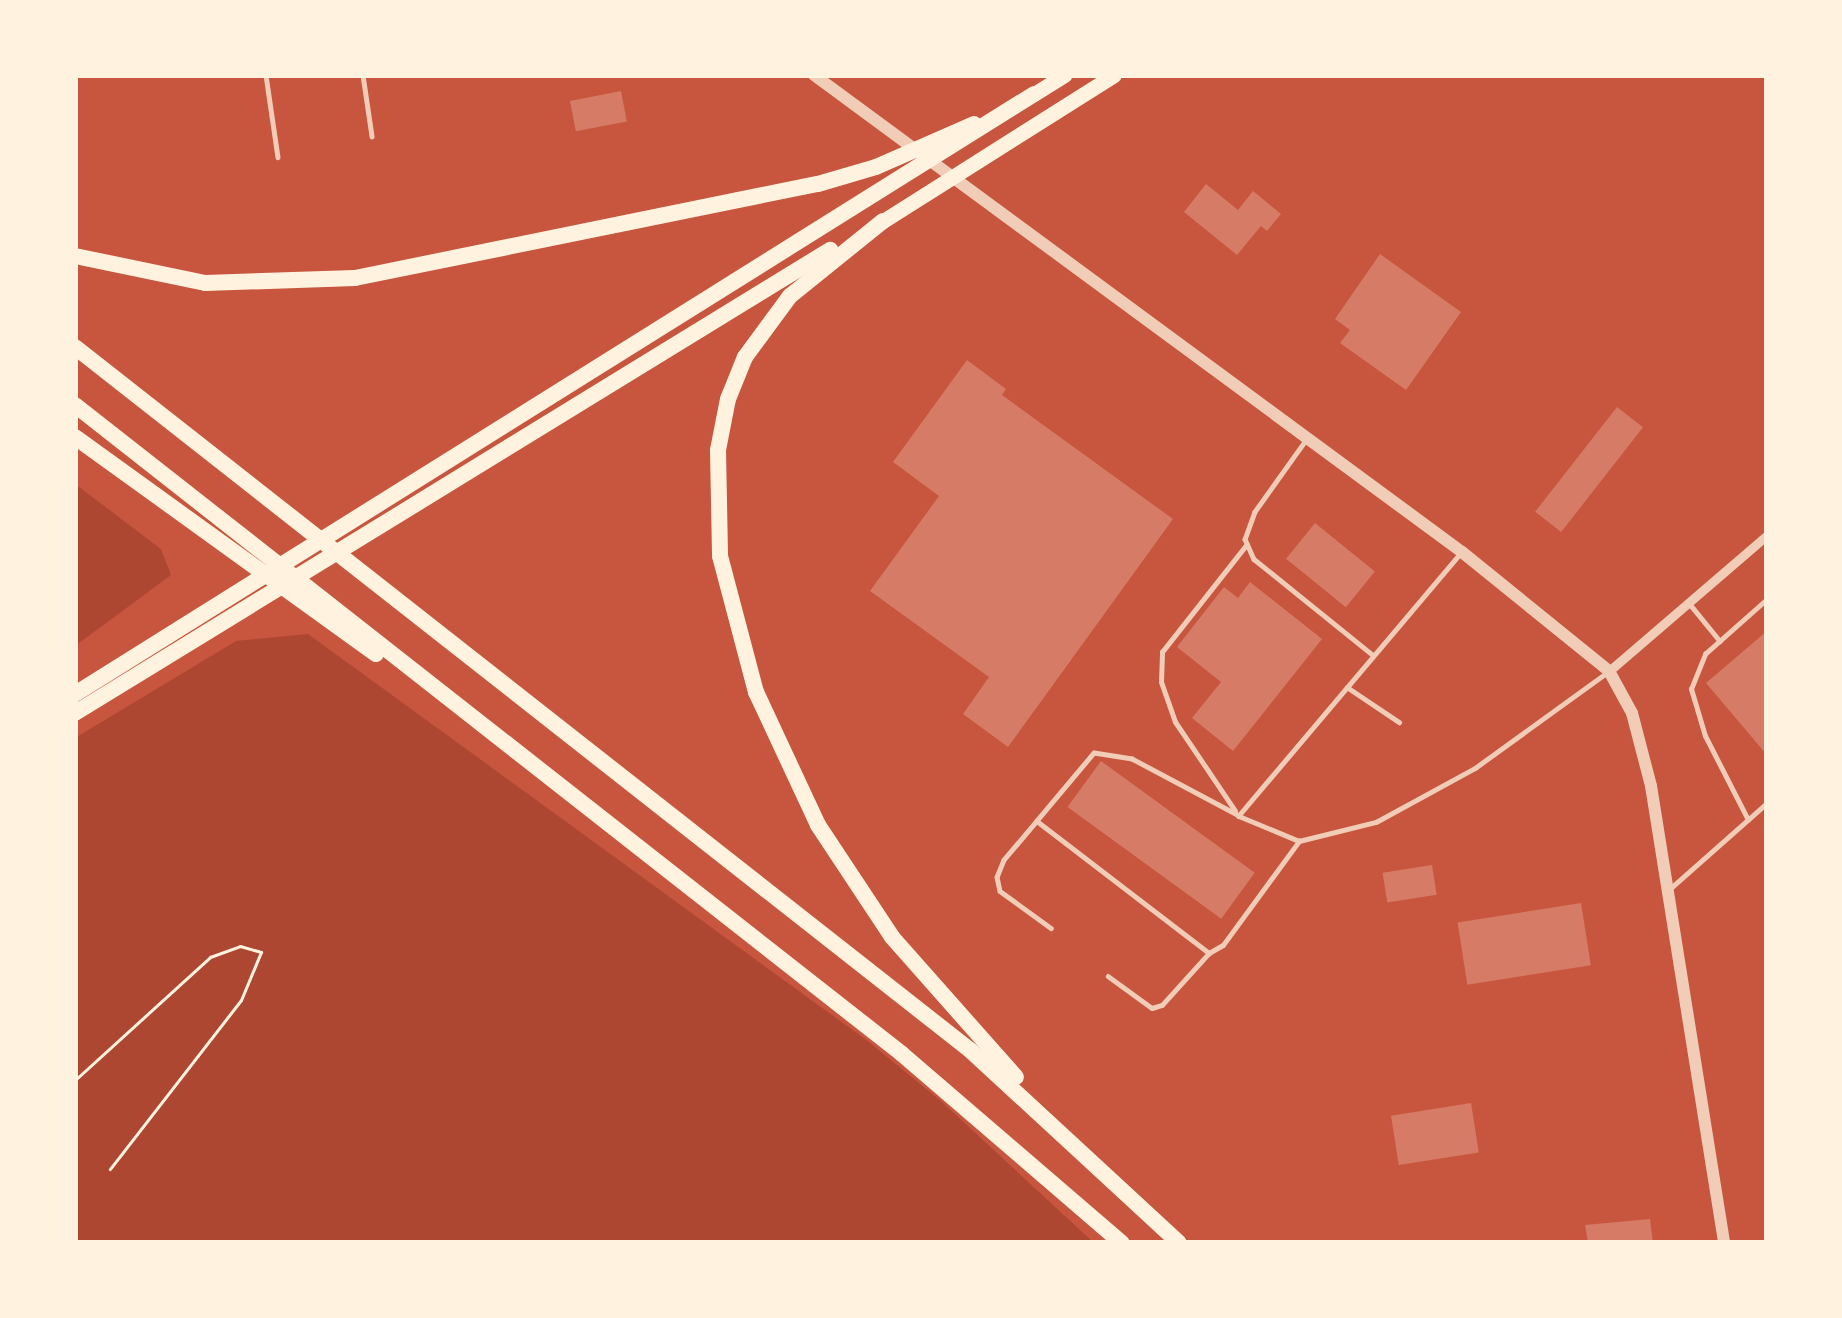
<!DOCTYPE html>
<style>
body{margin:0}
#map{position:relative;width:1842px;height:1318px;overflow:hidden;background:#c8553d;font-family:"PT Sans",sans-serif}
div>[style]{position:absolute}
.green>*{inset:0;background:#ae4732}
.building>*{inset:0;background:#d67c66;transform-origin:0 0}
.path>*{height:3px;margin:-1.5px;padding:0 1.5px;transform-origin:1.5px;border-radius:1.5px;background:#fff3e0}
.service>*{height:4.5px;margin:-2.25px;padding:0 2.25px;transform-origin:2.25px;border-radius:2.25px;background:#f1ccb7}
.minor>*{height:9px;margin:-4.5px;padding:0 4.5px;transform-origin:4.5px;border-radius:4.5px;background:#f1ccb7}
.tertiary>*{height:12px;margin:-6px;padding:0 6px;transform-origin:6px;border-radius:6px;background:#f1ccb7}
.trunk>*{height:15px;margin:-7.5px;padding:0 7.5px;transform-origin:7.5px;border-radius:7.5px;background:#fff3e0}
.motorway>*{height:16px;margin:-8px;padding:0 8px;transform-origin:8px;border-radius:8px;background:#fff3e0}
span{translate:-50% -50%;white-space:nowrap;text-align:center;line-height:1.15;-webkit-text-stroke:9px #fff3e0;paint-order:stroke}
.frame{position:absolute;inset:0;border:78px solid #fff3e0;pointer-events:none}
</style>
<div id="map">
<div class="green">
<div style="clip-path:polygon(75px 484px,161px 549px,171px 575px,75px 646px)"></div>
<div style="clip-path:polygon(308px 634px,869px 1042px,942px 1102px,1094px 1243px,75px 1243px,75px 738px,236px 641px)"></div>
</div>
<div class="building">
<div style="left:621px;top:91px;width:31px;height:52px;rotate:79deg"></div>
<div style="clip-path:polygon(1206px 184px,1238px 210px,1253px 191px,1281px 214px,1267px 231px,1261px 226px,1237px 255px,1184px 212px)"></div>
<div style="clip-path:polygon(1380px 254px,1461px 312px,1406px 390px,1340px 343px,1350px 330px,1335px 319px)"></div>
<div style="clip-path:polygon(967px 360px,1006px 389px,1002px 395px,1173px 519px,1008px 747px,963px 714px,989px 677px,870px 591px,939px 496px,893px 462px)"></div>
<div style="left:1617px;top:407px;width:33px;height:133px;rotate:38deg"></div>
<div style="left:1315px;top:523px;width:77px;height:46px;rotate:39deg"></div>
<div style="clip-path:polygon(1250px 582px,1322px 639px,1233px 751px,1192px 718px,1221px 682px,1177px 647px,1224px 587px,1238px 598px)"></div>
<div style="clip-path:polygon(1767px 631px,1767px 755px,1706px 683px)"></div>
<div style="left:1101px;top:761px;width:190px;height:57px;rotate:36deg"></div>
<div style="left:1432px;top:865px;width:30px;height:50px;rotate:81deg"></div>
<div style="left:1581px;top:903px;width:63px;height:125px;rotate:81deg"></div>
<div style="left:1471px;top:1103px;width:50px;height:81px;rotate:81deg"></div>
<div style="clip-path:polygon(1650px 1219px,1653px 1243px,1588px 1243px,1585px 1225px)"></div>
</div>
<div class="path">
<div style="left:75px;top:1080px;width:183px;rotate:-42.3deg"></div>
<div style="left:210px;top:957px;width:32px;rotate:-20deg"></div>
<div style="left:240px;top:946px;width:22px;rotate:16deg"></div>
<div style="left:261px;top:952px;width:52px;rotate:112.6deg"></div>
<div style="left:241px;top:1000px;width:214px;rotate:127.8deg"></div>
</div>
<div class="service">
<div style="left:266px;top:75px;width:83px;rotate:81.7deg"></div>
<div style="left:363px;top:75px;width:62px;rotate:81.6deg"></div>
<div style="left:1307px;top:439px;width:90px;rotate:125.5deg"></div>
<div style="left:1255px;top:512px;width:29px;rotate:110deg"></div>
<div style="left:1245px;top:539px;width:22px;rotate:66deg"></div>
<div style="left:1254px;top:559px;width:153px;rotate:38.9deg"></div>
<div style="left:1462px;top:552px;width:346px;rotate:130.2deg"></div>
<div style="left:1239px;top:816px;width:65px;rotate:22.6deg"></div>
<div style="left:1299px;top:841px;width:79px;rotate:-13.9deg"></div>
<div style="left:1376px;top:822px;width:113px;rotate:-28.6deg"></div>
<div style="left:1475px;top:768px;width:165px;rotate:-35.9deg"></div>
<div style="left:1689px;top:603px;width:49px;rotate:50.8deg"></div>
<div style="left:1347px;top:687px;width:63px;rotate:33.9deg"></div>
<div style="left:1235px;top:811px;width:107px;rotate:-124deg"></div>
<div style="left:1175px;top:722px;width:42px;rotate:-109.3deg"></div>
<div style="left:1161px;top:682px;width:30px;rotate:-88deg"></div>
<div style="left:1162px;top:652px;width:137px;rotate:-51.8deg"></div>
<div style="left:1239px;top:816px;width:121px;rotate:-152deg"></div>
<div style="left:1132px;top:759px;width:38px;rotate:-171deg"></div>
<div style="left:1094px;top:753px;width:89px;rotate:130deg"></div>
<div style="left:1037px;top:821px;width:217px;rotate:37.5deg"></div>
<div style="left:1209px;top:953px;width:16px;rotate:-30deg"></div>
<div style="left:1223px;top:945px;width:129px;rotate:-53.8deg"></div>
<div style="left:1748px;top:820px;width:94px;rotate:-117.1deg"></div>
<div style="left:1705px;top:736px;width:49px;rotate:-106.6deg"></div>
<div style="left:1691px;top:689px;width:38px;rotate:-68deg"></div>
<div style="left:1705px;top:654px;width:83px;rotate:-41.6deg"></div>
<div style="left:1037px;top:821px;width:51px;rotate:130.2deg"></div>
<div style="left:1004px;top:860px;width:18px;rotate:112deg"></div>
<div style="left:997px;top:877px;width:14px;rotate:78deg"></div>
<div style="left:1000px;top:891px;width:63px;rotate:36deg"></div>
<div style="left:1672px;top:887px;width:127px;rotate:-41.5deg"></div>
<div style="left:1108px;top:976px;width:54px;rotate:36deg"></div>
<div style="left:1152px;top:1008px;width:10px;rotate:-17deg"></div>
<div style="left:1162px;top:1005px;width:70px;rotate:-47.9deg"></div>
</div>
<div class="minor">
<div style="left:1609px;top:671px;width:208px;rotate:-40.7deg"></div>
</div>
<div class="tertiary">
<div style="left:814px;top:75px;width:805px;rotate:36.36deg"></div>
<div style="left:1462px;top:552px;width:189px;rotate:39deg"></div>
<div style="left:1609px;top:671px;width:48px;rotate:61.3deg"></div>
<div style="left:1632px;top:713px;width:75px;rotate:75.4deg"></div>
<div style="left:1651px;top:786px;width:463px;rotate:80.9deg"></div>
</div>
<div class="trunk">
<div style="left:1034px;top:94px;width:36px;rotate:-32deg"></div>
<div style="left:883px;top:221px;width:273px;rotate:-32.3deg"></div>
</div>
<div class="motorway">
<div style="left:883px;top:221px;width:119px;rotate:141.1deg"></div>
<div style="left:790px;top:296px;width:76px;rotate:126.4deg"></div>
<div style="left:745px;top:357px;width:45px;rotate:112deg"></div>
<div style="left:728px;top:399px;width:52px;rotate:101.1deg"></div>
<div style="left:718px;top:450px;width:106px;rotate:88.9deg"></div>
<div style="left:720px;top:556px;width:141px;rotate:75.2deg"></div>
<div style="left:756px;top:692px;width:147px;rotate:65deg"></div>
<div style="left:818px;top:825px;width:134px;rotate:56.5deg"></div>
<div style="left:892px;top:937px;width:187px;rotate:48.5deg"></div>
<div style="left:75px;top:256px;width:133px;rotate:11.7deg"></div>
<div style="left:205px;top:283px;width:150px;rotate:-1.9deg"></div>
<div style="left:355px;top:278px;width:472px;rotate:-11.5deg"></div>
<div style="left:818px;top:184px;width:60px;rotate:-16.3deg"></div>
<div style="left:876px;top:167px;width:107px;rotate:-23.7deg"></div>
<div style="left:75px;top:347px;width:1138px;rotate:38.15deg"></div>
<div style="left:970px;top:1050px;width:284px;rotate:42.7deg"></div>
<div style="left:75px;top:405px;width:1051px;rotate:38.12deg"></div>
<div style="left:902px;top:1054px;width:290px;rotate:40.7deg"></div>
<div style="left:75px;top:437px;width:371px;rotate:35.8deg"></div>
<div style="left:75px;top:694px;width:1131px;rotate:-32.03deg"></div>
<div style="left:75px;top:713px;width:886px;rotate:-31.52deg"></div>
</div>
<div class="frame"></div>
</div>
